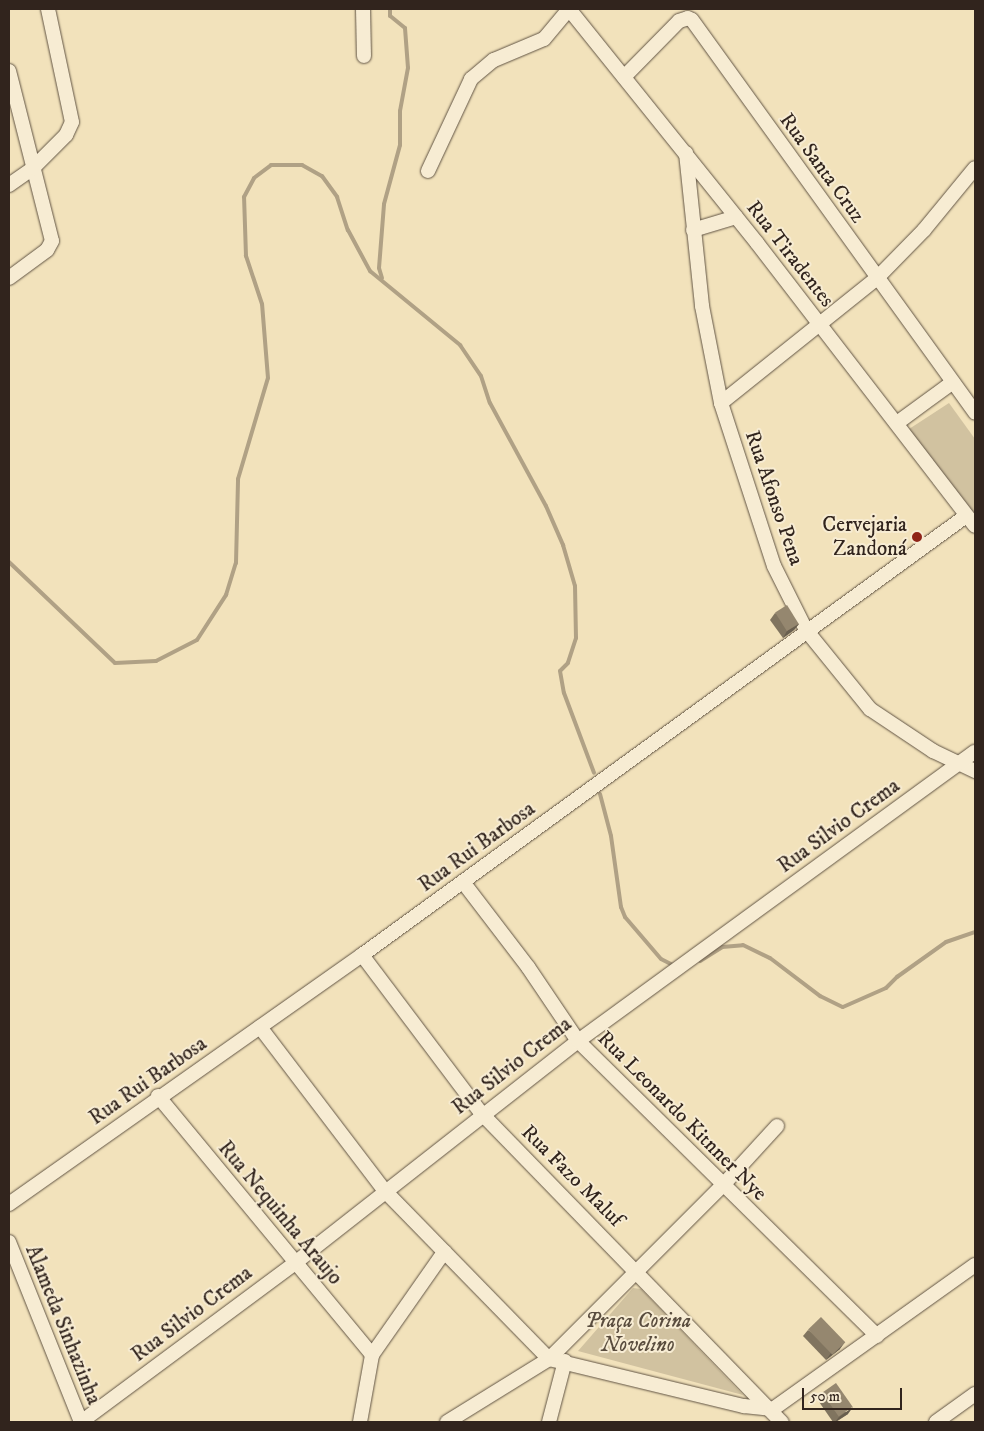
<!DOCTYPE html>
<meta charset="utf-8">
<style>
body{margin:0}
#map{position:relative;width:984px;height:1431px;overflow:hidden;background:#f2e2bb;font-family:"IM FELL DW Pica",serif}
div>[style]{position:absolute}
.green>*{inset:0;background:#d1c2a0}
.stream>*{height:4px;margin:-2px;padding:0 2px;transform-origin:2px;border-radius:2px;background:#b0a185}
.roads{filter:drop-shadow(0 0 1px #615444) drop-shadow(0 0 1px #615444)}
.minor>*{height:14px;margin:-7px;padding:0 7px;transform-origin:7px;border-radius:7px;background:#f7ecd3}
.wall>*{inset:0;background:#80745f}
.shaded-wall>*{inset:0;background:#685e4e}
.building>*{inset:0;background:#95876f;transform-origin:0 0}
.dots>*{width:14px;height:14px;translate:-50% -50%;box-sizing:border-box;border:2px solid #f7ecd3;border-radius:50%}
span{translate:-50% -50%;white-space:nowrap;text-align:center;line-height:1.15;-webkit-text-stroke:4px #f7ecd3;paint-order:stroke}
.street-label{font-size:21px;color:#31241d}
.poi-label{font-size:21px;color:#31241d}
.right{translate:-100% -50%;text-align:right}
.park-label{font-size:21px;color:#594c3e;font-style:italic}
.frame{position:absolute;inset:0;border:10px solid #31241d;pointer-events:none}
.scale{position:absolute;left:802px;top:1388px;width:100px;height:22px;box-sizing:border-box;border:2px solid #31241d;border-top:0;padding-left:6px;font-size:15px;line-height:18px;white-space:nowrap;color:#31241d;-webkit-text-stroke:4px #f7ecd3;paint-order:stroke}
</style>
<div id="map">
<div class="green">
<div style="clip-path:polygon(949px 403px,975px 439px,975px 521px,906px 431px)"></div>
<div style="clip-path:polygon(633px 1288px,641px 1289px,743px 1395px,578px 1351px)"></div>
</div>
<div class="stream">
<div style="left:382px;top:278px;width:10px;rotate:-107deg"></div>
<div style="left:379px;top:268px;width:64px;rotate:-85.5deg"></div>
<div style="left:384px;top:204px;width:61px;rotate:-74.8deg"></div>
<div style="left:400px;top:145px;width:34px;rotate:-90deg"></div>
<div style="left:400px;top:111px;width:44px;rotate:-79.5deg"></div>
<div style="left:408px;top:68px;width:40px;rotate:-94.3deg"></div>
<div style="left:405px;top:28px;width:19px;rotate:-141deg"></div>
<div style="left:390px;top:16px;width:7px;rotate:-90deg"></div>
<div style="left:9px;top:562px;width:146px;rotate:43.6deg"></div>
<div style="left:115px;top:663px;width:41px;rotate:-2.8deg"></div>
<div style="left:156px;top:661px;width:46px;rotate:-27.1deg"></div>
<div style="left:197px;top:640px;width:54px;rotate:-57.2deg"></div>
<div style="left:226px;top:595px;width:34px;rotate:-73deg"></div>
<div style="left:236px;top:563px;width:84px;rotate:-88.6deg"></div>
<div style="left:238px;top:479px;width:105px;rotate:-73.5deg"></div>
<div style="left:268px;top:378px;width:74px;rotate:-94.6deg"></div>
<div style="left:262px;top:304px;width:51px;rotate:-108.4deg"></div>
<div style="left:246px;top:256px;width:59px;rotate:-91.9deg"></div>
<div style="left:244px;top:197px;width:21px;rotate:-62deg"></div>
<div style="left:254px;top:178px;width:21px;rotate:-37deg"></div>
<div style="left:271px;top:165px;width:31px"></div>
<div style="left:302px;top:165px;width:23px;rotate:29deg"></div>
<div style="left:322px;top:176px;width:26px;rotate:54deg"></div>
<div style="left:337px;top:197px;width:35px;rotate:72deg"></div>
<div style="left:348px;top:230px;width:47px;rotate:61.8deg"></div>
<div style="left:370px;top:271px;width:117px;rotate:39.4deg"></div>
<div style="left:460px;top:345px;width:37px;rotate:56deg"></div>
<div style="left:481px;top:376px;width:28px;rotate:72deg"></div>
<div style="left:490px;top:403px;width:117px;rotate:61.5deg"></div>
<div style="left:546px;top:506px;width:43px;rotate:66.4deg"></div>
<div style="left:563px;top:545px;width:43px;rotate:73.7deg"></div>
<div style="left:575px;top:586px;width:52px;rotate:88.9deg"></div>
<div style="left:576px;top:638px;width:26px;rotate:108deg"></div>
<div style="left:568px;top:663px;width:11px;rotate:135deg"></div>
<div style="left:560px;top:671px;width:22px;rotate:80deg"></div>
<div style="left:564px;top:693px;width:85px;rotate:69.4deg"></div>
<div style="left:600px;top:794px;width:43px;rotate:75.3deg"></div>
<div style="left:611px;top:836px;width:72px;rotate:82deg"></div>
<div style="left:621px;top:907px;width:11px;rotate:68deg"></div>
<div style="left:625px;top:917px;width:55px;rotate:49.4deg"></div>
<div style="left:661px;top:959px;width:16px;rotate:27deg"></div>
<div style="left:700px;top:961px;width:26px;rotate:-32deg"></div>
<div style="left:722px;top:947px;width:21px;rotate:-5deg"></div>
<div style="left:743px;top:945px;width:30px;rotate:26deg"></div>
<div style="left:770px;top:958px;width:63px;rotate:37.2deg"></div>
<div style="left:820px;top:996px;width:25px;rotate:26deg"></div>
<div style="left:843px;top:1007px;width:47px;rotate:-23.8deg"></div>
<div style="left:886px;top:988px;width:16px;rotate:-45deg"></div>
<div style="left:897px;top:977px;width:60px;rotate:-35.5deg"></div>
<div style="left:946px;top:942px;width:31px;rotate:-19deg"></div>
</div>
<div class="roads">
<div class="minor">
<div style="left:363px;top:9px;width:47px;rotate:88.8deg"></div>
<div style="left:569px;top:9px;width:300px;rotate:51.2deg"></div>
<div style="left:757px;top:243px;width:357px;rotate:52.4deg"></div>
<div style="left:9px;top:71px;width:175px;rotate:75.8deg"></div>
<div style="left:52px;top:241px;width:10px;rotate:119deg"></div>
<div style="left:47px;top:250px;width:47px;rotate:143.6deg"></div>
<div style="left:624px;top:77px;width:78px;rotate:-45.5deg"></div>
<div style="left:679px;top:21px;width:9px;rotate:-18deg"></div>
<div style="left:688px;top:18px;width:4px;rotate:27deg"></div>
<div style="left:692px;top:20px;width:484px;rotate:54.2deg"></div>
<div style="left:686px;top:153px;width:154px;rotate:84deg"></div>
<div style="left:702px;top:306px;width:99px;rotate:78.9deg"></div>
<div style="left:721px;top:403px;width:171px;rotate:72deg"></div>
<div style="left:774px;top:566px;width:72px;rotate:63.4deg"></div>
<div style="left:806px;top:630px;width:102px;rotate:51deg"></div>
<div style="left:870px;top:709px;width:76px;rotate:33.7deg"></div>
<div style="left:933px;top:751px;width:47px;rotate:25.5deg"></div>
<div style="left:428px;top:171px;width:102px;rotate:-64.9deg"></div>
<div style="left:471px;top:79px;width:30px;rotate:-40deg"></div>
<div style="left:494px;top:60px;width:54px;rotate:-22.8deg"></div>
<div style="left:544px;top:39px;width:39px;rotate:-50deg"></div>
<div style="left:9px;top:185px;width:29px;rotate:-35deg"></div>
<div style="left:33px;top:168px;width:47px;rotate:-45deg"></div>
<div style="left:66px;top:135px;width:14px;rotate:-65deg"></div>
<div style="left:72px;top:122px;width:116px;rotate:-102deg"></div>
<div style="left:693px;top:230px;width:45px;rotate:-16.8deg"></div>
<div style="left:721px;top:403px;width:200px;rotate:-38.7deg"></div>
<div style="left:877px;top:278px;width:67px;rotate:-45.6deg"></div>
<div style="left:924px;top:230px;width:80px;rotate:-50.6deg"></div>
<div style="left:897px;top:423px;width:69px;rotate:-36.2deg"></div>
<div style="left:463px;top:882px;width:107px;rotate:52.6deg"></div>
<div style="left:528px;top:967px;width:89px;rotate:56deg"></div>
<div style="left:578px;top:1041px;width:420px;rotate:44.6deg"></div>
<div style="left:362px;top:955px;width:199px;rotate:53deg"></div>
<div style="left:482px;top:1114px;width:430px;rotate:45.8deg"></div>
<div style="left:260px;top:1027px;width:206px;rotate:52.7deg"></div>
<div style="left:385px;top:1191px;width:235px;rotate:45.7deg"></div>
<div style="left:549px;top:1359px;width:201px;rotate:13.6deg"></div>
<div style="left:744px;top:1406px;width:29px;rotate:6deg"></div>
<div style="left:158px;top:1096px;width:336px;rotate:50.4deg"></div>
<div style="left:9px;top:1204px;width:432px;rotate:-35.2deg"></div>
<div style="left:362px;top:955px;width:747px;rotate:-36.01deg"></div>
<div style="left:9px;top:1242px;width:194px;rotate:68.2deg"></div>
<div style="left:773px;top:1409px;width:248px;rotate:-35.5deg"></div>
<div style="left:81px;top:1422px;width:267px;rotate:-36.6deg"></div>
<div style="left:295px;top:1263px;width:360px;rotate:-38.1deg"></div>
<div style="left:578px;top:1041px;width:491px;rotate:-36.1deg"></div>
<div style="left:360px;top:1422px;width:68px;rotate:-79.8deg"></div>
<div style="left:372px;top:1355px;width:126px;rotate:-55deg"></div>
<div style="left:447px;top:1422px;width:120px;rotate:-31.7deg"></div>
<div style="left:549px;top:1359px;width:246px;rotate:-45deg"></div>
<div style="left:723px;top:1185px;width:80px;rotate:-47.5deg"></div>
<div style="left:549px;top:1422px;width:63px;rotate:-75.3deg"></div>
<div style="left:936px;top:1422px;width:48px;rotate:-35.7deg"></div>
</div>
</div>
<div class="wall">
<div style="clip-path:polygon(775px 613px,799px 624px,794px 630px,783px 638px,770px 620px)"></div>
<div style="clip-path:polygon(808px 1330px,840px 1349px,826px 1360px,803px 1336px)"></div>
<div style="clip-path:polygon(822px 1393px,848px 1414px,836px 1422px,833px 1422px,817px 1399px)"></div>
</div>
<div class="shaded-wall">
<div style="clip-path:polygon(799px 624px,794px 630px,783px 638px,787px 631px)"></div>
<div style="clip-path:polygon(845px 1342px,840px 1349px,826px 1360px,831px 1353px)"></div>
<div style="clip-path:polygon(853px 1407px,848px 1414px,835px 1422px,839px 1417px)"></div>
</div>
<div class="building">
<div style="left:787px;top:605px;width:22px;height:14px;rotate:58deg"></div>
<div style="left:821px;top:1317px;width:35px;height:18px;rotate:46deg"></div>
<div style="left:836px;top:1383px;width:29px;height:17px;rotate:55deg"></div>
</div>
<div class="dots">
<div style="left:917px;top:537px;background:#8f2418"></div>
</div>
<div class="street-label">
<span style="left:822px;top:168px;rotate:54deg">Rua Santa Cruz</span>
<span style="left:790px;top:254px;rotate:52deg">Rua Tiradentes</span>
<span style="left:774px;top:498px;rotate:71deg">Rua Afonso Pena</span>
<span style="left:839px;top:826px;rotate:-36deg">Rua Silvio Crema</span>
<span style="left:477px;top:847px;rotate:-36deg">Rua Rui Barbosa</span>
<span style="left:512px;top:1066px;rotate:-38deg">Rua Silvio Crema</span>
<span style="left:148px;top:1081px;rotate:-35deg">Rua Rui Barbosa</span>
<span style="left:682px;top:1116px;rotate:45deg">Rua Leonardo Kitnner Nye</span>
<span style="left:572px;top:1176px;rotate:45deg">Rua Fazo Maluf</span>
<span style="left:280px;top:1213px;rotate:50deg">Rua Nequinha Araujo</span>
<span style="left:192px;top:1314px;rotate:-37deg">Rua Silvio Crema</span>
<span style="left:63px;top:1325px;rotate:68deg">Alameda Sinhazinha</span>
</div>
<div class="poi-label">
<span class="right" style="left:907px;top:537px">Cervejaria<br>Zandoná</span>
</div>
<div class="park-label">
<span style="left:638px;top:1333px">Praça Corina<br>Novelino</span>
</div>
<div class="frame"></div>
<div class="scale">50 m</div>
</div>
